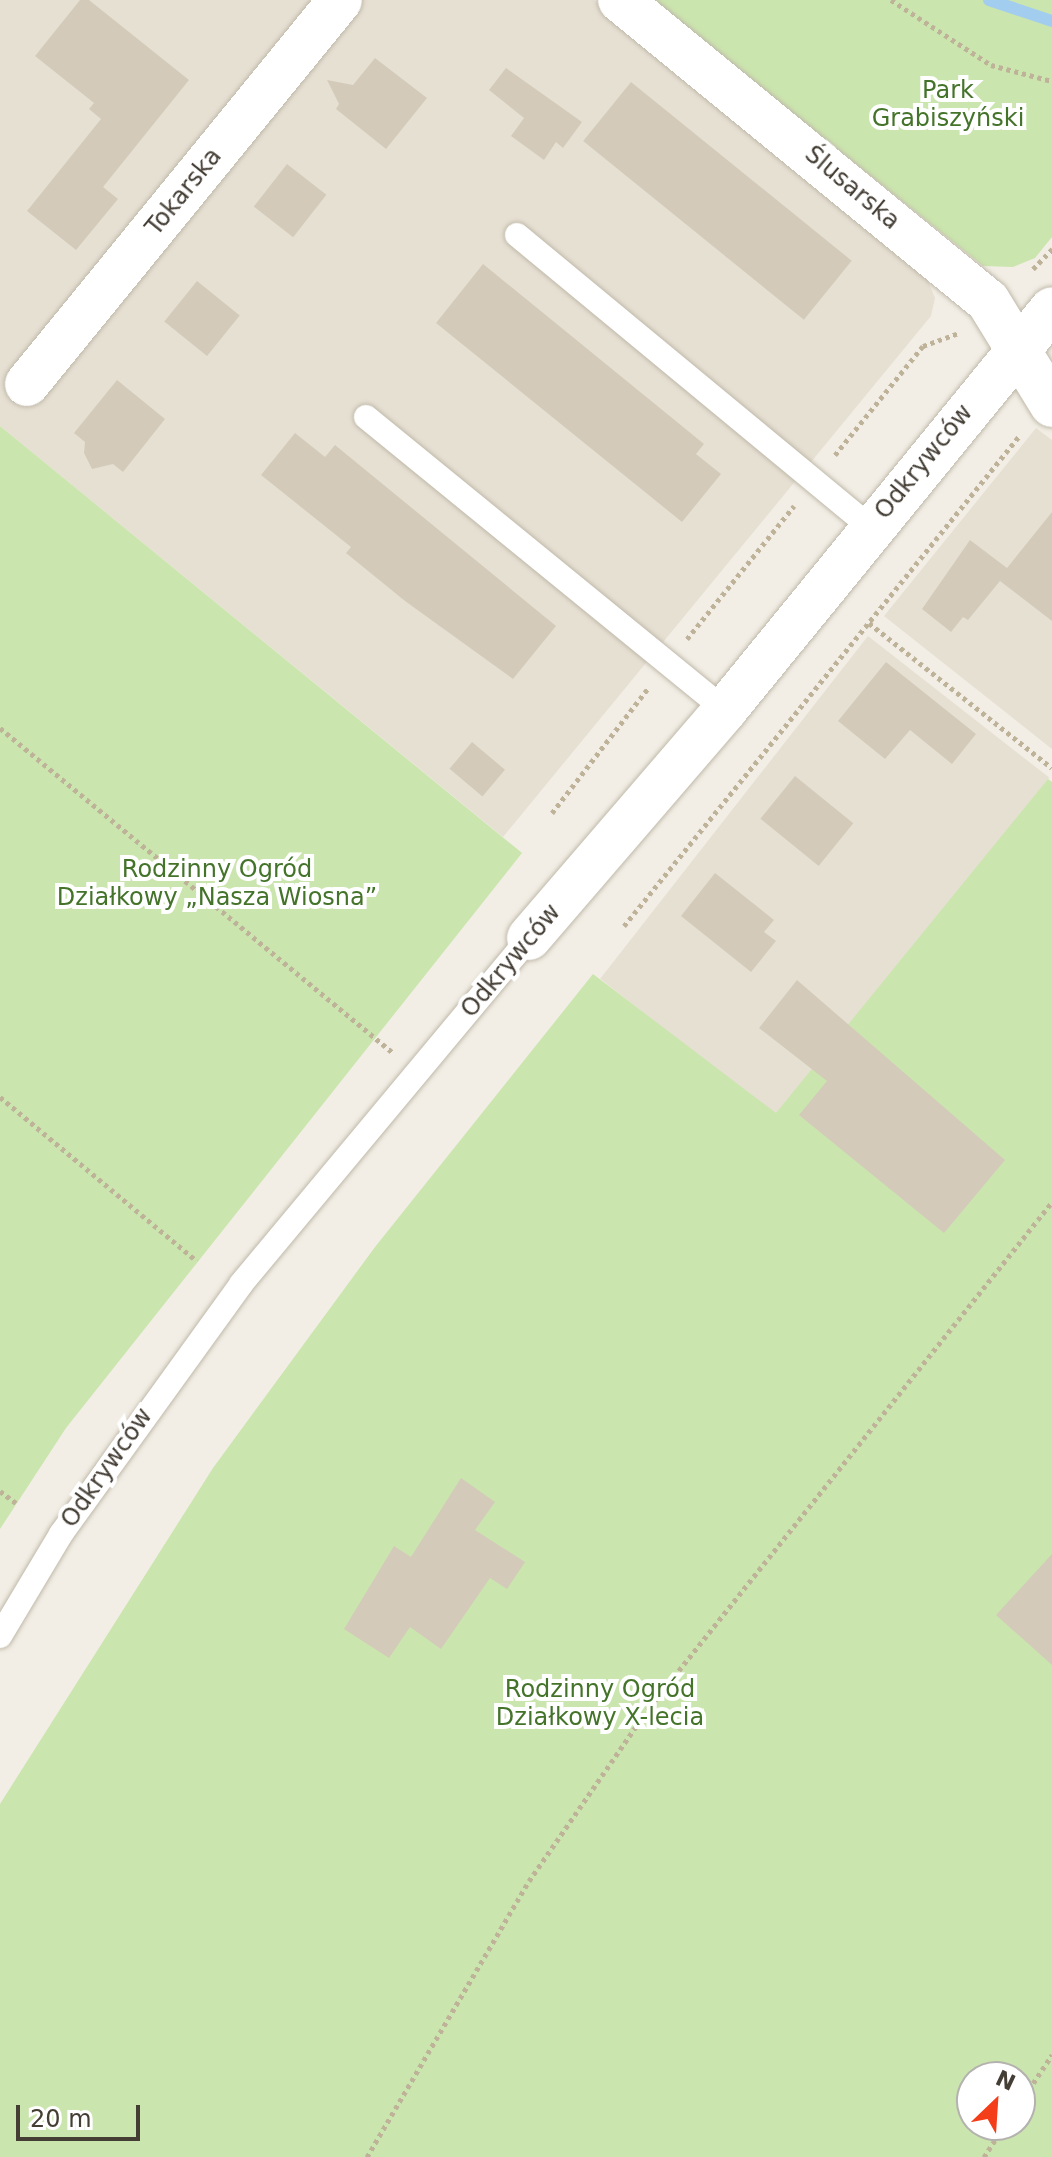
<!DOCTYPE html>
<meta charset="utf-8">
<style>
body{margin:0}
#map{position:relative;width:1052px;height:2157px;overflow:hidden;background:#f2eee5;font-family:"DejaVu Sans",sans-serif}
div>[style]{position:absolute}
.residential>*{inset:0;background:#e6e0d3;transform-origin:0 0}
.green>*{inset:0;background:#cbe5ae}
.stream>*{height:12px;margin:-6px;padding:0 6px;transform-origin:6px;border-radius:6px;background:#a2cdee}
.building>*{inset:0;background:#d3caba;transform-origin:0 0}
.path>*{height:5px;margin-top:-2.5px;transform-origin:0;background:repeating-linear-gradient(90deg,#beb299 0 4px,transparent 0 8px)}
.roads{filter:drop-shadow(0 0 2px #c0b9aa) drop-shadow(0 0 2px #c0b9aa)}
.lane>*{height:24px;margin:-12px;padding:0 12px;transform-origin:12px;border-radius:12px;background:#fff}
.street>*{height:44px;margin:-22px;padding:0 22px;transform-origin:22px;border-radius:22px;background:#fff}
span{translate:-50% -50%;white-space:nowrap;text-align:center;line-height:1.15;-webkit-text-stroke:8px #fff;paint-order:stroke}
.park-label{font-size:24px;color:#44732a}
.street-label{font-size:24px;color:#443e35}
.north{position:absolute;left:956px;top:2061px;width:80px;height:80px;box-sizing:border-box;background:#fff;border:2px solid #b4b2ae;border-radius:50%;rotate:25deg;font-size:22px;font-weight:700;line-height:32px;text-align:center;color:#443e35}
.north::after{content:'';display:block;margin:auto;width:28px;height:36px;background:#f43e1a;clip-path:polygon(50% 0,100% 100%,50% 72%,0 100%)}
.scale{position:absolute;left:16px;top:2105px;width:124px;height:36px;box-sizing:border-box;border:4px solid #443e35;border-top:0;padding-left:10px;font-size:24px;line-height:28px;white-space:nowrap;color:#443e35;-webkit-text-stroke:6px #fff;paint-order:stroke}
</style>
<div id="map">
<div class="residential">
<div style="clip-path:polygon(0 0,594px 0,927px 279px,935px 298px,931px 316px,503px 837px,0 426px)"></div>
<div style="clip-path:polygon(1036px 428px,1052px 440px,1052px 749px,884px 616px)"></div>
<div style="left:868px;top:636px;width:230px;height:435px;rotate:38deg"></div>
</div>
<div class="green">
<div style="clip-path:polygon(652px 0,1052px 0,1052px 237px,1035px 258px,1013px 267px,983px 266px)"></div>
<div style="clip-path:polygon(0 426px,522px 853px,66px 1428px,0 1529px)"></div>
<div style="clip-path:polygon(evenodd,1048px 779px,1052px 782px,1052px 2157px,0 2157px,0 1804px,213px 1468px,375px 1247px,593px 974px,776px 1113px,1048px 779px,972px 2077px,1020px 2077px,1020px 2125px,972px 2125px,972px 2077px)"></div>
</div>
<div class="stream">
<div style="left:989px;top:0;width:66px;rotate:18.4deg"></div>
</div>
<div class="building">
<div style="clip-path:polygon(80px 0,89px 0,189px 80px,103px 187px,118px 199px,76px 250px,27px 211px,101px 119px,89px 109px,94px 103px,35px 56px)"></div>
<div style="clip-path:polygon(375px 58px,427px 98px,386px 149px,336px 109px,339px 104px,327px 80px,353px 85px)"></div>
<div style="clip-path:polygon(506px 68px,582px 122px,563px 148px,556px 142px,544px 160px,511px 136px,524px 118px,489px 90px)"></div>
<div style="left:631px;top:82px;width:284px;height:76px;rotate:39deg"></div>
<div style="left:287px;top:164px;width:50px;height:54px;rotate:38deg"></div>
<div style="clip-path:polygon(483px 264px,704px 444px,696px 454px,721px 474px,682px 522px,436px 323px)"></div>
<div style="left:197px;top:281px;width:55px;height:52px;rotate:39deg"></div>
<div style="clip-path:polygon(117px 380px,165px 419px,123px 472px,113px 464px,92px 469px,84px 453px,85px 442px,74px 433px)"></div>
<div style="clip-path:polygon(295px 433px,325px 457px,335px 445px,556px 626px,513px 679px,405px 601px,346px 553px,351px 547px,261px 475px)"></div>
<div style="clip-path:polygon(1052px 512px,1052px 621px,1000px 581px,968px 620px,963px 617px,951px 632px,922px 609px,970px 540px,1007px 568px)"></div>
<div style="clip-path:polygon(886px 662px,976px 734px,952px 764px,910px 730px,885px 759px,838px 721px)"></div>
<div style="left:472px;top:742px;width:43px;height:35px;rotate:40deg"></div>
<div style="left:795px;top:776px;width:75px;height:55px;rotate:39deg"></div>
<div style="clip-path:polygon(715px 873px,774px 920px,764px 932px,776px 941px,751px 972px,681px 916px)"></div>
<div style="clip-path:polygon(797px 980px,1005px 1160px,944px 1233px,799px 1115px,827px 1081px,759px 1028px)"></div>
<div style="clip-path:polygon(461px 1478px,495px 1502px,475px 1530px,525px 1562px,507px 1589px,490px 1578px,441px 1649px,410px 1627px,389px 1658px,344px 1629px,394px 1546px,411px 1557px)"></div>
<div style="clip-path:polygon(1052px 1554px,1052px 1665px,996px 1615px)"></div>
</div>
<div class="path">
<div style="left:891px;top:0;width:119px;rotate:33deg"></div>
<div style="left:991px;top:65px;width:63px;rotate:14.7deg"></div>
<div style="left:1033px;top:269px;width:28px;rotate:-46deg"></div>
<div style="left:835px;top:455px;width:140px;rotate:-51.1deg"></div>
<div style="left:923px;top:346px;width:38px;rotate:-20deg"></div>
<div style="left:869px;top:623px;width:233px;rotate:38.4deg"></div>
<div style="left:687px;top:639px;width:171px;rotate:-51.2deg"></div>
<div style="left:0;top:728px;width:509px;rotate:39.57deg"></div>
<div style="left:552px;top:813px;width:159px;rotate:-52.4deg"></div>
<div style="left:624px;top:926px;width:631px;rotate:-51.11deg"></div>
<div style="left:0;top:1097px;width:256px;rotate:39.8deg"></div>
<div style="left:0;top:1491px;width:20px;rotate:37deg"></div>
<div style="left:1020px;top:2103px;width:58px;rotate:-56.3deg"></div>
<div style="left:367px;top:2157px;width:320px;rotate:-59.6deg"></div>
<div style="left:529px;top:1881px;width:211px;rotate:-55.3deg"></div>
<div style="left:649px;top:1708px;width:647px;rotate:-51.46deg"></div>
<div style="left:984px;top:2157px;width:38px;rotate:-57deg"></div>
</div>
<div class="roads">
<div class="lane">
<div style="left:517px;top:235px;width:458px;rotate:39.6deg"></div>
<div style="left:366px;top:417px;width:463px;rotate:39.2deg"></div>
<div style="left:0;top:1636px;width:119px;rotate:-59.1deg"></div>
<div style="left:61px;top:1534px;width:308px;rotate:-54.2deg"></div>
<div style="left:241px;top:1284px;width:450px;rotate:-50.2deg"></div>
</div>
<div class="street">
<div style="left:620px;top:0;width:475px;rotate:39.3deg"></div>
<div style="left:988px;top:301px;width:122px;rotate:58.4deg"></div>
<div style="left:27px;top:384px;width:495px;rotate:-50.8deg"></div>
<div style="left:529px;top:938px;width:301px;rotate:-49.3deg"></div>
<div style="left:725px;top:710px;width:517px;rotate:-50.8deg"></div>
</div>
</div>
<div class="park-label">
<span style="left:948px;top:105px">Park<br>Grabiszyński</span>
<span style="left:217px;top:884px">Rodzinny Ogród<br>Działkowy „Nasza Wiosna”</span>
<span style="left:600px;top:1704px">Rodzinny Ogród<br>Działkowy X-lecia</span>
</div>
<div class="street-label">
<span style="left:852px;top:188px;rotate:40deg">Ślusarska</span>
<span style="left:184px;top:192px;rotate:-51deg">Tokarska</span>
<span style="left:924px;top:462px;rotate:-51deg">Odkrywców</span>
<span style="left:511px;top:961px;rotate:-50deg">Odkrywców</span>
<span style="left:107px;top:1468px;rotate:-55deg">Odkrywców</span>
</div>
<div class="north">N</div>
<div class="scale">20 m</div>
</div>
